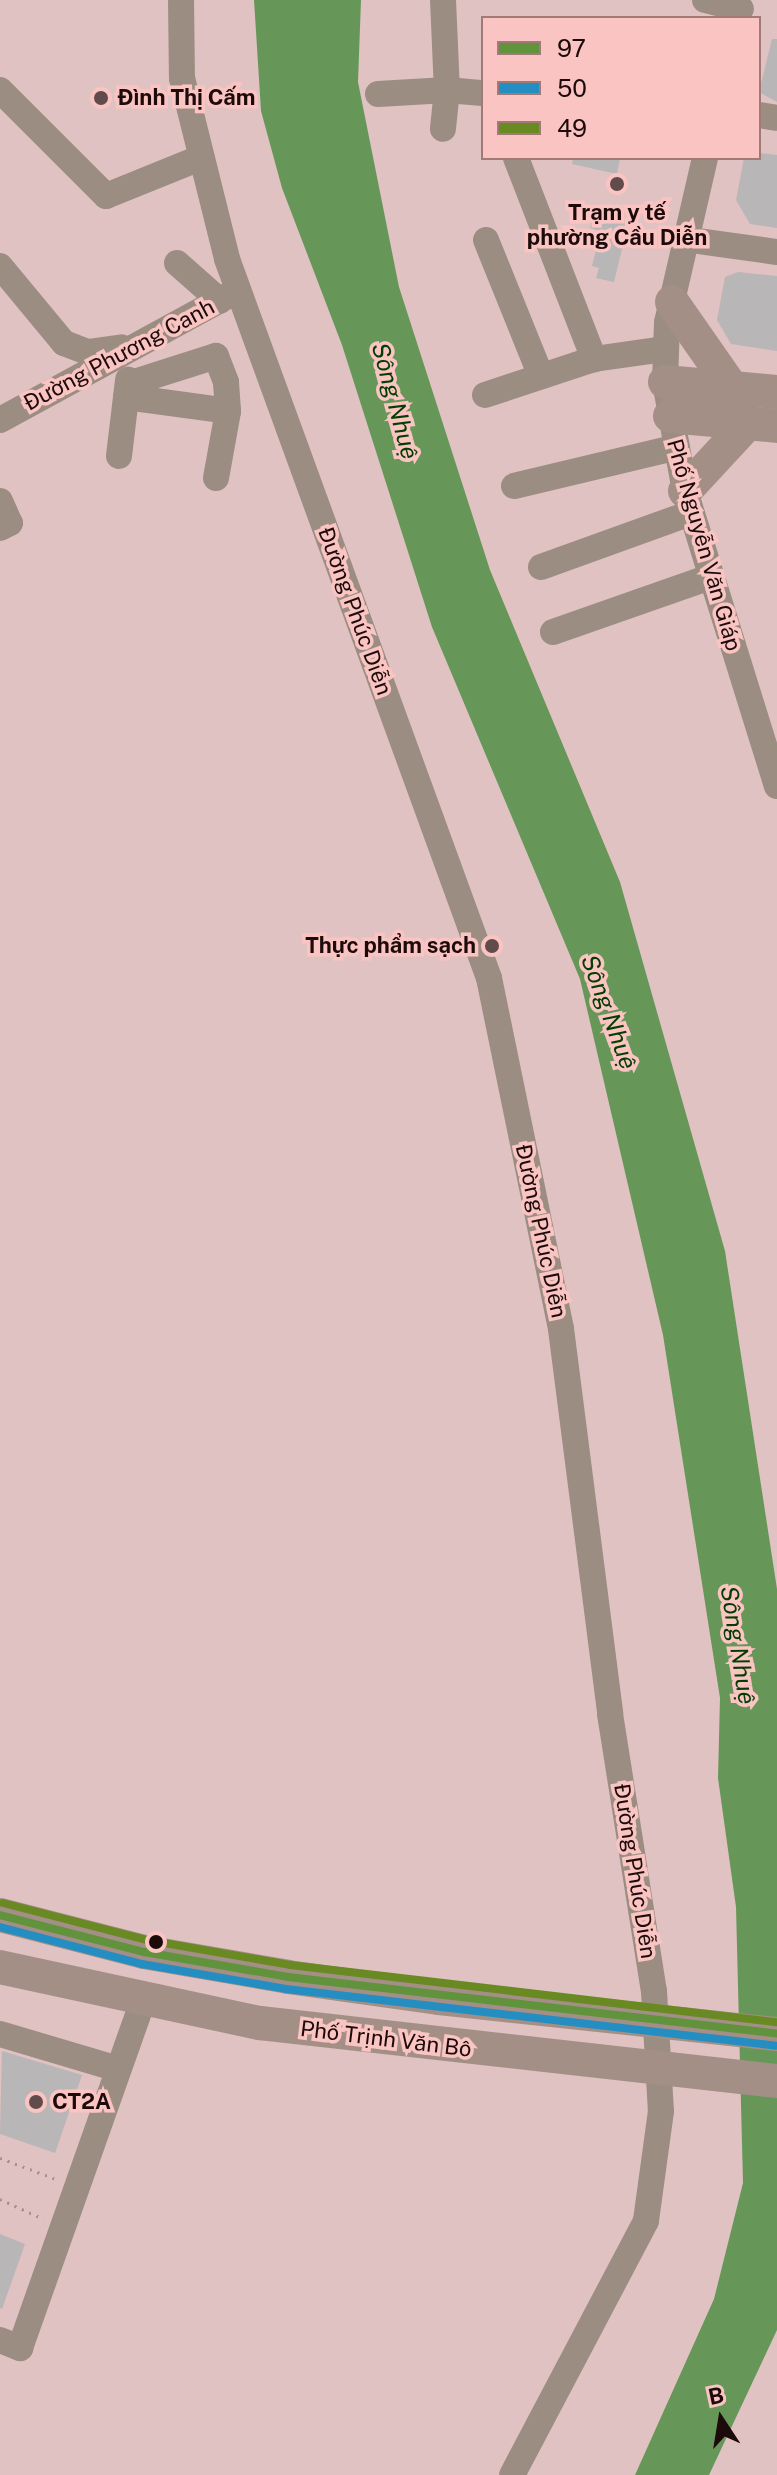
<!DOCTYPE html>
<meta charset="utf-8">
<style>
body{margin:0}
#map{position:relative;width:777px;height:2475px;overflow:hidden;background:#dfc2c1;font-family:"Public Sans",sans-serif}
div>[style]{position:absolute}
.water>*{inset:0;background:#669759}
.building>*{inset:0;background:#b8b6b7}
.path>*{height:3px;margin-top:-1.5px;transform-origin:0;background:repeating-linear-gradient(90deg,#a2928b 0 2px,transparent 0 8px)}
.minor>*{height:26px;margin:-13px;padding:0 13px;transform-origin:13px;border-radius:13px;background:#9b8d82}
.major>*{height:34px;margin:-17px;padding:0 17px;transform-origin:17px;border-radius:17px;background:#a38f86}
.bus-1>*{height:8px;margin:-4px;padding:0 4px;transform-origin:4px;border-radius:4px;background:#60933c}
.bus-2>*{height:8px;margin:-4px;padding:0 4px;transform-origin:4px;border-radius:4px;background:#248ec2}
.bus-3>*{height:8px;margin:-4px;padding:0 4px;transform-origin:4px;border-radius:4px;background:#698922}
.dots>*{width:22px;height:22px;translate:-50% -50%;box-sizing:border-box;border:4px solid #f9c4c1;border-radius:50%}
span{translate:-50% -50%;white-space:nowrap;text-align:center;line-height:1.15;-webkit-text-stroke:7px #f9c4c1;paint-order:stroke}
.poi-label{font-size:22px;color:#1d0b0b;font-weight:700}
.left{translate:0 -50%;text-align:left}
.right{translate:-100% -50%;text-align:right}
.street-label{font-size:22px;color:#1d0b0b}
.water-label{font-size:24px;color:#023e01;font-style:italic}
.legend{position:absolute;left:481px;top:16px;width:280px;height:144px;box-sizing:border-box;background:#f9c4c1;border:2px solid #a17a78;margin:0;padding:10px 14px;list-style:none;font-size:24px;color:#1d0b0b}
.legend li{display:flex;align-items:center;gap:16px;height:40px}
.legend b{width:40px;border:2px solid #a17a78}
.north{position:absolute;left:681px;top:2379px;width:80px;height:80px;-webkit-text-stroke:6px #f9c4c1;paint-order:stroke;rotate:348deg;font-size:22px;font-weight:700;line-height:32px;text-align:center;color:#1d0b0b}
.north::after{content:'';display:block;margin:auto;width:28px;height:36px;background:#1d0b0b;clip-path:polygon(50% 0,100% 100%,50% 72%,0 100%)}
</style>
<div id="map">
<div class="water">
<div style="clip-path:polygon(254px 0,361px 0,358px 82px,399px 287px,490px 570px,620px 882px,725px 1251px,777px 1589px,777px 2330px,709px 2475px,635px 2475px,714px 2299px,743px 2183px,736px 1907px,718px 1778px,720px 1698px,663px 1335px,580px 979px,432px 627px,342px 345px,282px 188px,261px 111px)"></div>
</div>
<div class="building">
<div style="clip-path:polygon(772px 39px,777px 39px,777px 102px,759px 92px)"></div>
<div style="clip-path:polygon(759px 153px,777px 155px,777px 228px,750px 224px,736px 200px,744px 158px,759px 158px)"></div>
<div style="clip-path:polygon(573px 158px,620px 158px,617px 174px,572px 164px)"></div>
<div style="clip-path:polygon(594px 212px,629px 220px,614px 282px,596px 278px,599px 268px,592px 266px,601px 231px,590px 228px)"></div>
<div style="clip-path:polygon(738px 272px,777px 276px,777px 351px,731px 344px,717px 320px,725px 277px)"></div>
<div style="clip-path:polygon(2px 2051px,82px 2075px,55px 2153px,0 2134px)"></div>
<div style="clip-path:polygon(0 2234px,25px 2244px,2px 2309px,0 2308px)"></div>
</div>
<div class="path">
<div style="left:0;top:2158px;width:60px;rotate:20.6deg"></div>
<div style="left:0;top:2199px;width:48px;rotate:24.4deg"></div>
</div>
<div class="minor">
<div style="left:181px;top:0;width:78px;rotate:89.3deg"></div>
<div style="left:182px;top:78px;width:187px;rotate:76deg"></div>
<div style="left:227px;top:259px;width:765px;rotate:69.98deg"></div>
<div style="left:489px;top:978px;width:358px;rotate:78.4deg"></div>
<div style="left:561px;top:1329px;width:388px;rotate:82.7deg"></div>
<div style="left:610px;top:1714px;width:280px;rotate:81deg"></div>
<div style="left:654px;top:1991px;width:120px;rotate:86.7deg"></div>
<div style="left:661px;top:2111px;width:111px;rotate:97.8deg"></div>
<div style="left:646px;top:2221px;width:287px;rotate:117.8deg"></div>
<div style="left:443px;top:0;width:90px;rotate:87.5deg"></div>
<div style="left:447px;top:90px;width:36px;rotate:5deg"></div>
<div style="left:705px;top:0;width:37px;rotate:14deg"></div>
<div style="left:0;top:90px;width:150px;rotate:45deg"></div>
<div style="left:106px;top:196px;width:101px;rotate:-22deg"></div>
<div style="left:378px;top:94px;width:69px;rotate:-3.3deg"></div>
<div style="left:447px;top:90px;width:39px;rotate:96deg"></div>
<div style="left:759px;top:115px;width:18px;rotate:9deg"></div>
<div style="left:516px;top:158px;width:216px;rotate:68.8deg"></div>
<div style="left:705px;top:158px;width:169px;rotate:103deg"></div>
<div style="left:667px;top:323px;width:59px;rotate:91.9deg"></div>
<div style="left:665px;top:382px;width:111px;rotate:79.6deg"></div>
<div style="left:685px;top:491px;width:309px;rotate:72.7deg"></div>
<div style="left:684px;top:239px;width:94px;rotate:8deg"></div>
<div style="left:486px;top:240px;width:147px;rotate:68deg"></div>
<div style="left:177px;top:263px;width:57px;rotate:41.5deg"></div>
<div style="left:0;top:266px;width:100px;rotate:50.3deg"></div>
<div style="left:64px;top:343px;width:26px;rotate:21deg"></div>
<div style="left:88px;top:352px;width:34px;rotate:-8deg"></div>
<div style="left:485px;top:395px;width:115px;rotate:-18.3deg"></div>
<div style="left:594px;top:359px;width:72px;rotate:-8deg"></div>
<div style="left:126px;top:397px;width:103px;rotate:7.8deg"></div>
<div style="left:228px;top:411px;width:29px;rotate:-94deg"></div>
<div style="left:226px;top:382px;width:28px;rotate:-111deg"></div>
<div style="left:216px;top:356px;width:92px;rotate:162.3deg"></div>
<div style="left:0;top:420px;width:271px;rotate:-28.6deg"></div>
<div style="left:119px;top:456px;width:77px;rotate:-83.2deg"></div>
<div style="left:216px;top:478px;width:68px;rotate:-79.8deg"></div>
<div style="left:514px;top:486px;width:164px;rotate:-13.4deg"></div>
<div style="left:0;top:501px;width:24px;rotate:66deg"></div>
<div style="left:10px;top:523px;width:11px;rotate:153deg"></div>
<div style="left:541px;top:567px;width:159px;rotate:-19.8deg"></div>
<div style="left:553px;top:632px;width:166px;rotate:-19.3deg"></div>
<div style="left:0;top:2034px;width:123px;rotate:16.5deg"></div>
<div style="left:0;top:2340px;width:22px;rotate:22deg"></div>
<div style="left:20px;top:2348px;width:368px;rotate:-70.5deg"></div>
</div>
<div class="major">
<div style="left:672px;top:302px;width:105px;rotate:55.1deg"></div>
<div style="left:665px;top:382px;width:112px;rotate:5.1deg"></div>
<div style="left:670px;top:416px;width:107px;rotate:5.3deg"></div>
<div style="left:685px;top:491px;width:93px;rotate:-47.2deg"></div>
<div style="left:0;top:1915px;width:149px;rotate:14.4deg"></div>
<div style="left:144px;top:1952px;width:146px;rotate:9.8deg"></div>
<div style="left:288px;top:1977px;width:152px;rotate:7.9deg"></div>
<div style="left:439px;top:1998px;width:340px;rotate:6.1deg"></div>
<div style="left:0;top:1967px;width:266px;rotate:12.2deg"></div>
<div style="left:260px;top:2023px;width:520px;rotate:6.4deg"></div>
</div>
<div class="bus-1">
<div style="left:0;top:1915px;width:149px;rotate:14.4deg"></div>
<div style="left:144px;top:1952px;width:146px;rotate:9.8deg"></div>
<div style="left:288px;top:1977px;width:492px;rotate:6.6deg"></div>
</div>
<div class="bus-2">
<div style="left:0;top:1927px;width:147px;rotate:14.6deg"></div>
<div style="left:142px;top:1964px;width:146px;rotate:9.8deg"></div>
<div style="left:286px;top:1989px;width:493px;rotate:6.6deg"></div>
</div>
<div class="bus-3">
<div style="left:3px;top:1903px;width:149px;rotate:14.4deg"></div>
<div style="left:147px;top:1940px;width:145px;rotate:9.9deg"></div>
<div style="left:290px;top:1965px;width:490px;rotate:6.7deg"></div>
</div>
<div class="dots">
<div style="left:101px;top:98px;background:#614b4b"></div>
<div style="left:617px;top:184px;background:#614b4b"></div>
<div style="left:492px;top:946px;background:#614b4b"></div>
<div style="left:156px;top:1942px;background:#1d0b0b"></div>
<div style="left:36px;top:2102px;background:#614b4b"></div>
</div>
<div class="poi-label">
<span class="left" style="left:117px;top:98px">Đình Thị Cấm</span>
<span style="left:617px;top:225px">Trạm y tế<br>phường Cầu Diễn</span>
<span class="right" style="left:476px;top:946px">Thực phẩm sạch</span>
<span class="left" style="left:52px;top:2102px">CT2A</span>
</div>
<div class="street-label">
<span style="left:119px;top:355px;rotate:-28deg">Đường Phương Canh</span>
<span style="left:704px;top:545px;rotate:74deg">Phố Nguyễn Văn Giáp</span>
<span style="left:355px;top:611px;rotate:70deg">Đường Phúc Diễn</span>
<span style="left:541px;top:1231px;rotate:78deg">Đường Phúc Diễn</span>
<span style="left:635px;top:1871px;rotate:81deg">Đường Phúc Diễn</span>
<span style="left:386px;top:2039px;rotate:7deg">Phố Trịnh Văn Bô</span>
</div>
<div class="water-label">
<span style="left:395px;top:401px;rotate:75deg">Sông Nhuệ</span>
<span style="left:609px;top:1012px;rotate:70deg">Sông Nhuệ</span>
<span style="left:738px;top:1645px;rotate:81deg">Sông Nhuệ</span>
</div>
<ul class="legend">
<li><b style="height:10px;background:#60933c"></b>97</li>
<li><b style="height:10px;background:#248ec2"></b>50</li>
<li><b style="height:10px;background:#698922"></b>49</li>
</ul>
<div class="north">B</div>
</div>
